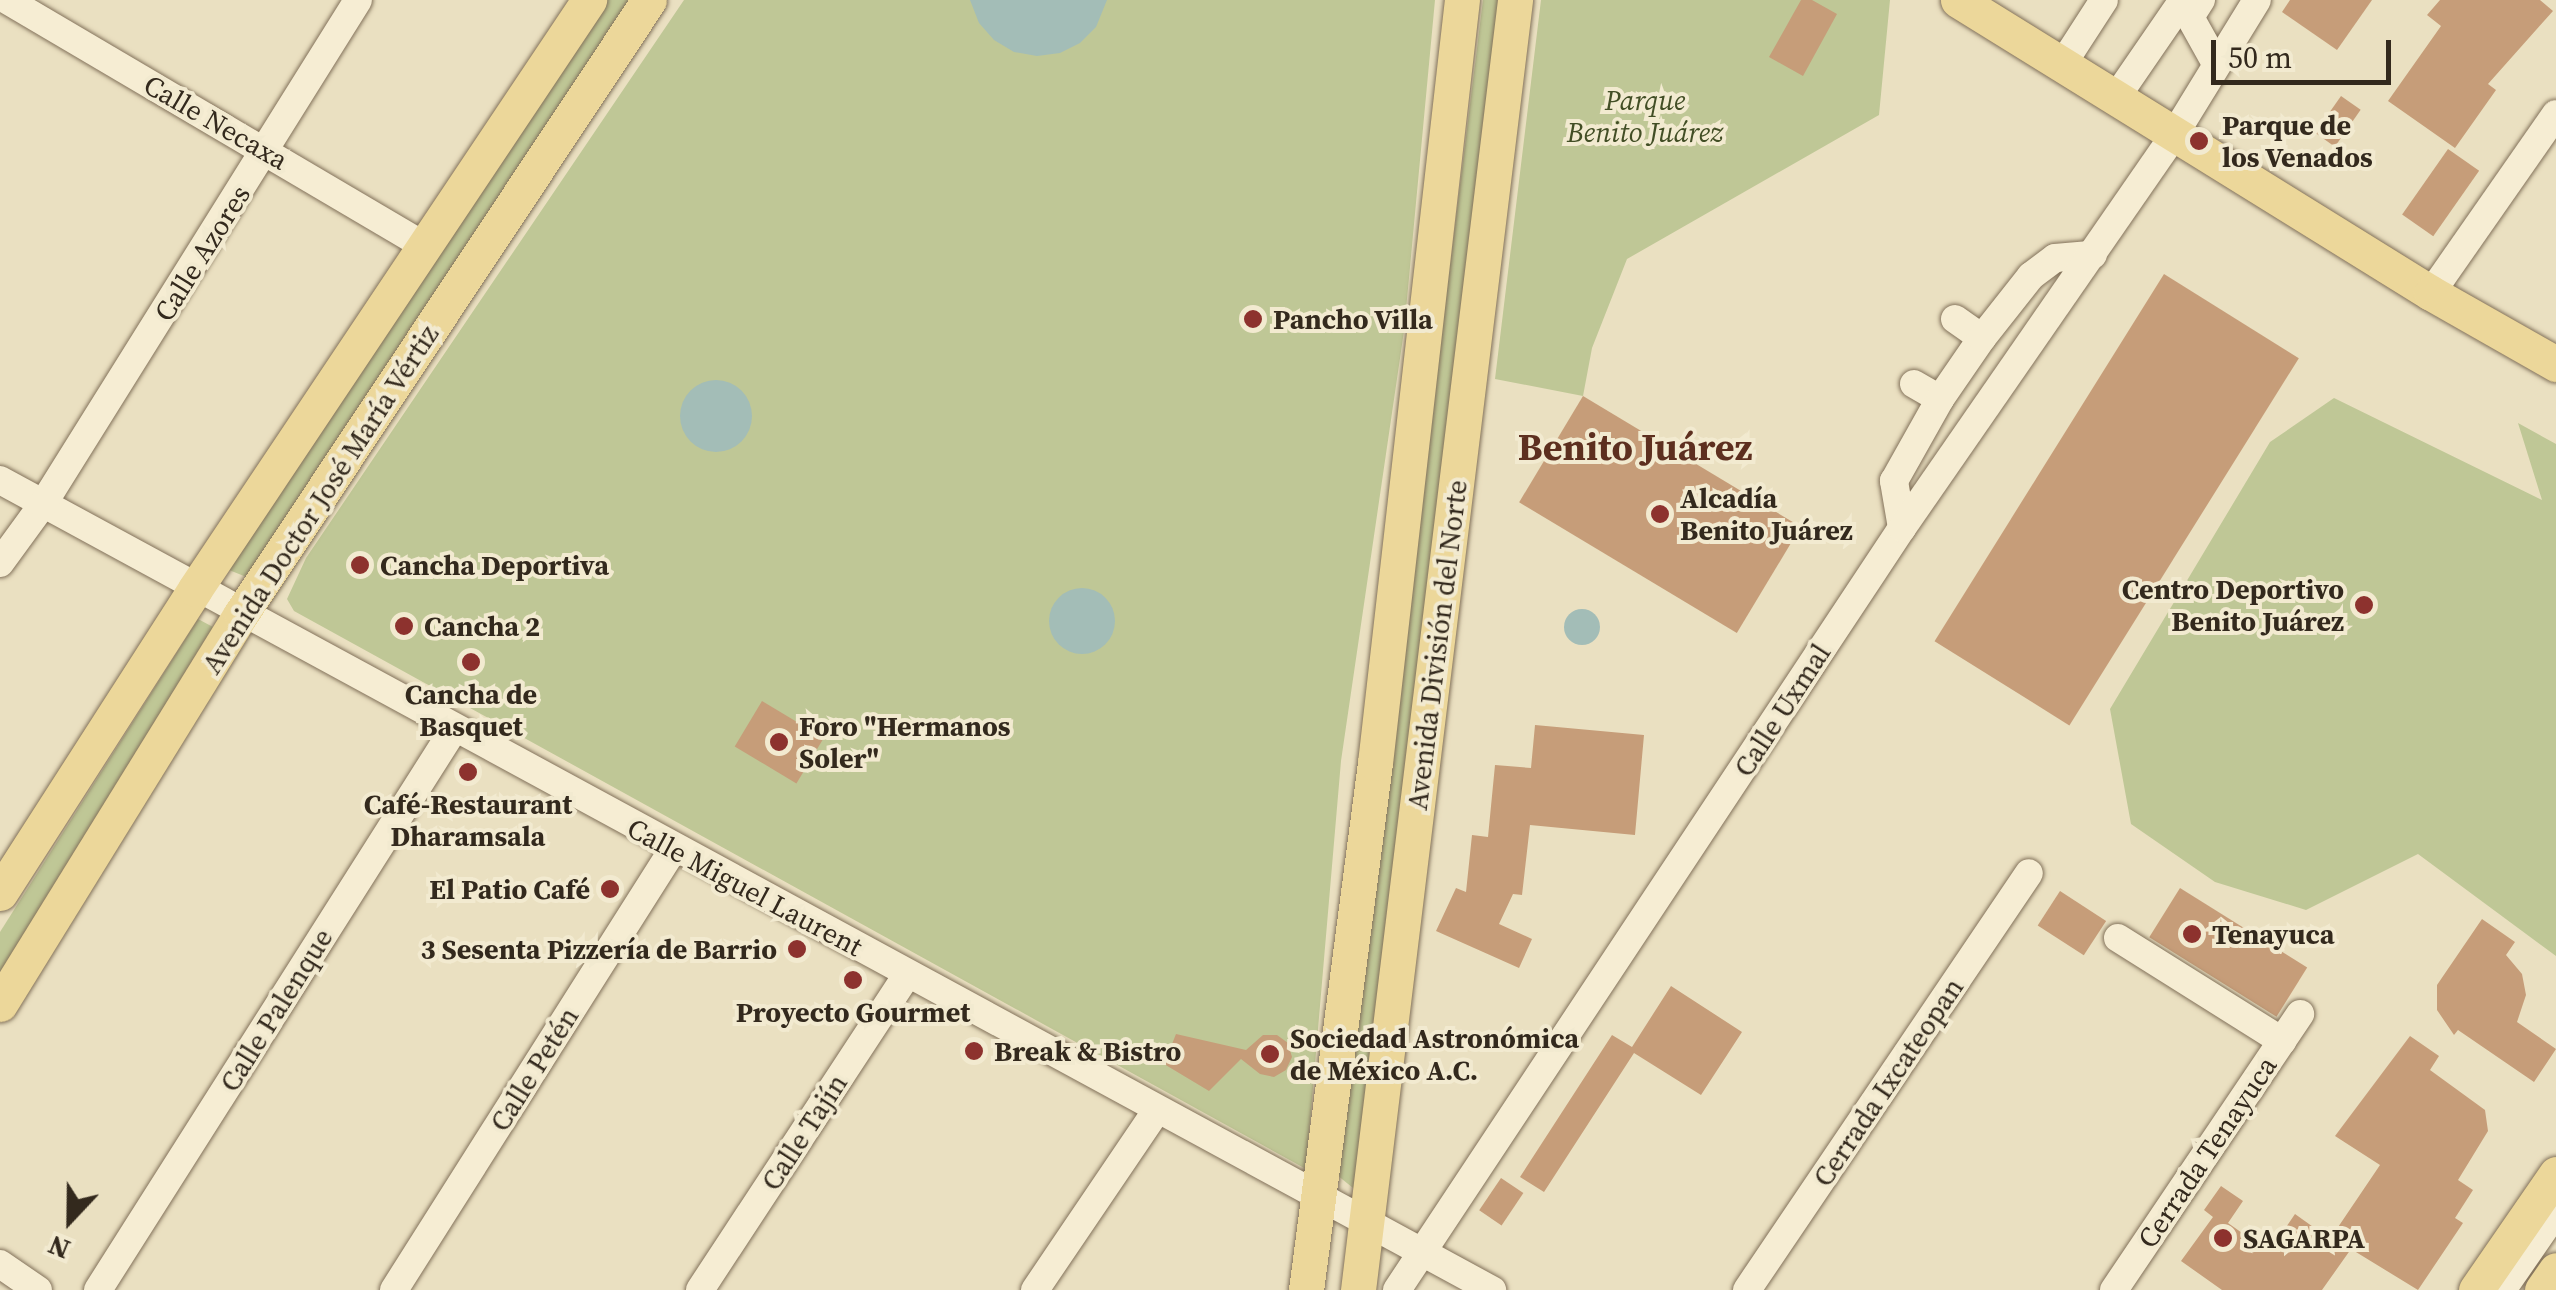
<!DOCTYPE html>
<meta charset="utf-8">
<style>
body{margin:0}
#map{position:relative;width:2556px;height:1290px;overflow:hidden;background:#eae0c1;font-family:"Source Serif 4",serif}
div>[style]{position:absolute}
.green>*{inset:0;background:#bfc796}
.water>*{inset:0;background:#a3bdb7}
.round{border-radius:50%}
.building>*{inset:0;background:#c69d79;transform-origin:0 0}
.roads{filter:drop-shadow(0 0 2px #82715a) drop-shadow(0 0 2px #82715a)}
.minor>*{height:28px;margin:-14px;padding:0 14px;transform-origin:14px;border-radius:14px;background:#f6edd3}
.major>*{height:35px;margin:-17.5px;padding:0 17.5px;transform-origin:17.5px;border-radius:17.5px;background:#ecd79a}
.dots>*{width:28px;height:28px;translate:-50% -50%;box-sizing:border-box;border:5px solid #f2ead0;border-radius:50%}
span{translate:-50% -50%;white-space:nowrap;text-align:center;line-height:1.15;-webkit-text-stroke:8px #f2ead0;paint-order:stroke}
.park-label{font-size:28px;color:#424e25;font-style:italic}
.street-label{font-size:28px;color:#33291d}
.poi-label{font-size:28px;color:#33291d;font-weight:700}
.left{translate:0 -50%;text-align:left}
.right{translate:-100% -50%;text-align:right}
.district-label{font-size:38px;color:#5d2f1f;font-weight:700}
.north{position:absolute;left:20px;top:1170px;width:100px;height:100px;-webkit-text-stroke:8px #f2ead0;paint-order:stroke;rotate:202deg;font-size:28px;font-weight:700;line-height:40px;text-align:center;color:#33291d}
.north::after{content:'';display:block;margin:auto;width:35px;height:45px;background:#33291d;clip-path:polygon(50% 0,100% 100%,50% 72%,0 100%)}
.scale{position:absolute;left:2211px;top:40px;width:180px;height:45px;box-sizing:border-box;border:5px solid #33291d;border-top:0;padding-left:12px;font-size:30px;line-height:35px;white-space:nowrap;color:#33291d;-webkit-text-stroke:8px #f2ead0;paint-order:stroke}
</style>
<div id="map">
<div class="green">
<div style="clip-path:polygon(604px 0,629px 0,249px 578px,224px 568px)"></div>
<div style="clip-path:polygon(684px 0,1435px 0,1404px 331px,1341px 761px,1306px 1169px,294px 611px,287px 599px,306px 558px)"></div>
<div style="clip-path:polygon(1483px 0,1500px 0,1358px 1192px,1337px 1175px)"></div>
<div style="clip-path:polygon(1541px 0,1890px 0,1879px 115px,1627px 259px,1592px 348px,1583px 396px,1495px 379px)"></div>
<div style="clip-path:polygon(2334px 398px,2542px 500px,2518px 423px,2556px 444px,2556px 956px,2418px 854px,2306px 910px,2215px 882px,2131px 824px,2110px 709px,2270px 442px)"></div>
<div style="clip-path:polygon(198px 619px,213px 627px,0 973px,0 932px)"></div>
</div>
<div class="water">
<div style="clip-path:polygon(970px 0,1107px 0,1096px 27px,1080px 43px,1060px 53px,1037px 56px,1014px 52px,994px 40px,979px 23px)"></div>
<div class="round" style="left:680px;top:380px;width:72px;height:72px"></div>
<div class="round" style="left:1049px;top:588px;width:66px;height:66px"></div>
<div class="round" style="left:1564px;top:609px;width:36px;height:36px"></div>
</div>
<div class="building">
<div style="clip-path:polygon(1801px 0,1812px 0,1837px 14px,1803px 76px,1769px 57px)"></div>
<div style="clip-path:polygon(2290px 0,2372px 0,2337px 50px,2282px 12px)"></div>
<div style="clip-path:polygon(2440px 0,2540px 0,2553px 11px,2488px 84px,2496px 90px,2455px 148px,2388px 101px,2441px 26px,2427px 15px)"></div>
<div style="left:2341px;top:96px;width:24px;height:45px;rotate:35deg"></div>
<div style="left:2448px;top:149px;width:38px;height:80px;rotate:35deg"></div>
<div style="left:2164px;top:274px;width:159px;height:433px;rotate:32deg"></div>
<div style="left:1583px;top:396px;width:254px;height:124px;rotate:31deg"></div>
<div style="left:762px;top:701px;width:72px;height:53px;rotate:31deg"></div>
<div style="clip-path:polygon(1535px 725px,1644px 735px,1635px 835px,1530px 825px,1522px 895px,1513px 894px,1499px 924px,1532px 939px,1519px 968px,1436px 931px,1456px 888px,1466px 892px,1472px 835px,1488px 837px,1495px 765px,1531px 768px)"></div>
<div style="left:2180px;top:888px;width:150px;height:58px;rotate:32deg"></div>
<div style="left:2060px;top:891px;width:55px;height:41px;rotate:33deg"></div>
<div style="clip-path:polygon(2482px 919px,2515px 942px,2506px 955px,2522px 974px,2526px 995px,2517px 1022px,2556px 1049px,2534px 1082px,2458px 1030px,2454px 1035px,2437px 1010px,2437px 985px)"></div>
<div style="clip-path:polygon(1671px 986px,1742px 1032px,1701px 1095px,1634px 1053px,1544px 1192px,1520px 1177px,1612px 1035px,1632px 1047px)"></div>
<div style="clip-path:polygon(1176px 1034px,1246px 1050px,1263px 1035px,1277px 1035px,1288px 1043px,1292px 1057px,1286px 1070px,1274px 1077px,1260px 1074px,1241px 1059px,1209px 1091px,1164px 1064px)"></div>
<div style="clip-path:polygon(2410px 1036px,2439px 1056px,2430px 1070px,2485px 1110px,2488px 1131px,2458px 1180px,2473px 1190px,2455px 1218px,2463px 1223px,2418px 1290px,2351px 1249px,2322px 1290px,2222px 1290px,2181px 1261px,2213px 1217px,2204px 1210px,2221px 1186px,2243px 1201px,2228px 1223px,2269px 1252px,2295px 1214px,2330px 1239px,2380px 1165px,2335px 1136px)"></div>
<div style="left:1501px;top:1178px;width:27px;height:39px;rotate:34deg"></div>
</div>
<div class="roads">
<div class="minor">
<div style="left:7px;top:0;width:484px;rotate:30.5deg"></div>
<div style="left:2201px;top:0;width:20px;rotate:123deg"></div>
<div style="left:2190px;top:17px;width:51px;rotate:60.9deg"></div>
<div style="left:2062px;top:65px;width:77px;rotate:-57.1deg"></div>
<div style="left:2115px;top:99px;width:120px;rotate:-55.5deg"></div>
<div style="left:2431px;top:293px;width:218px;rotate:-55.1deg"></div>
<div style="left:1955px;top:319px;width:33px;rotate:35deg"></div>
<div style="left:1914px;top:384px;width:30px;rotate:30deg"></div>
<div style="left:0;top:480px;width:1698px;rotate:28.5deg"></div>
<div style="left:1902px;top:528px;width:48px;rotate:-99.7deg"></div>
<div style="left:1894px;top:481px;width:94px;rotate:-60.7deg"></div>
<div style="left:1940px;top:399px;width:74px;rotate:-55.5deg"></div>
<div style="left:1982px;top:338px;width:79px;rotate:-51.7deg"></div>
<div style="left:2031px;top:276px;width:30px;rotate:-37deg"></div>
<div style="left:2055px;top:258px;width:38px;rotate:-5deg"></div>
<div style="left:0;top:563px;width:73px;rotate:-53.9deg"></div>
<div style="left:43px;top:504px;width:594px;rotate:-57.99deg"></div>
<div style="left:2118px;top:938px;width:194px;rotate:32.1deg"></div>
<div style="left:0;top:1264px;width:46px;rotate:34.4deg"></div>
<div style="left:98px;top:1290px;width:664px;rotate:-57.6deg"></div>
<div style="left:394px;top:1290px;width:523px;rotate:-57.65deg"></div>
<div style="left:700px;top:1290px;width:377px;rotate:-56.7deg"></div>
<div style="left:1035px;top:1290px;width:217px;rotate:-55.9deg"></div>
<div style="left:1397px;top:1290px;width:914px;rotate:-56.47deg"></div>
<div style="left:1902px;top:528px;width:478px;rotate:-55.3deg"></div>
<div style="left:2174px;top:135px;width:158px;rotate:-58.4deg"></div>
<div style="left:1747px;top:1290px;width:503px;rotate:-55.93deg"></div>
<div style="left:2114px;top:1290px;width:333px;rotate:-56deg"></div>
<div style="left:2502px;top:1290px;width:95px;rotate:-55.3deg"></div>
</div>
<div class="major">
<div style="left:1958px;top:0;width:556px;rotate:31.78deg"></div>
<div style="left:2431px;top:293px;width:144px;rotate:29.6deg"></div>
<div style="left:0;top:893px;width:361px;rotate:-57.3deg"></div>
<div style="left:195px;top:589px;width:709px;rotate:-56.22deg"></div>
<div style="left:0;top:1004px;width:458px;rotate:-58.3deg"></div>
<div style="left:241px;top:614px;width:737px;rotate:-56.4deg"></div>
<div style="left:1306px;top:1290px;width:531px;rotate:-82.54deg"></div>
<div style="left:1375px;top:763px;width:768px;rotate:-83.5deg"></div>
<div style="left:1358px;top:1290px;width:1300px;rotate:-83.06deg"></div>
<div style="left:2476px;top:1290px;width:141px;rotate:-55.4deg"></div>
<div style="left:2542px;top:1290px;width:24px;rotate:-55deg"></div>
</div>
</div>
<div class="dots">
<div style="left:2199px;top:141px;background:#8d322e"></div>
<div style="left:1253px;top:319px;background:#8d322e"></div>
<div style="left:1660px;top:514px;background:#8d322e"></div>
<div style="left:360px;top:565px;background:#8d322e"></div>
<div style="left:2364px;top:605px;background:#8d322e"></div>
<div style="left:404px;top:626px;background:#8d322e"></div>
<div style="left:471px;top:662px;background:#8d322e"></div>
<div style="left:779px;top:742px;background:#8d322e"></div>
<div style="left:468px;top:772px;background:#8d322e"></div>
<div style="left:610px;top:889px;background:#8d322e"></div>
<div style="left:2192px;top:934px;background:#8d322e"></div>
<div style="left:797px;top:949px;background:#8d322e"></div>
<div style="left:853px;top:980px;background:#8d322e"></div>
<div style="left:974px;top:1051px;background:#8d322e"></div>
<div style="left:1270px;top:1054px;background:#8d322e"></div>
<div style="left:2223px;top:1238px;background:#8d322e"></div>
</div>
<div class="park-label">
<span style="left:1645px;top:116px">Parque<br>Benito Juárez</span>
</div>
<div class="street-label">
<span style="left:216px;top:122px;rotate:30deg">Calle Necaxa</span>
<span style="left:202px;top:253px;rotate:-58deg">Calle Azores</span>
<span style="left:320px;top:499px;rotate:-57deg">Avenida Doctor José María Vértiz</span>
<span style="left:1437px;top:645px;rotate:-83deg">Avenida División del Norte</span>
<span style="left:1782px;top:710px;rotate:-57deg">Calle Uxmal</span>
<span style="left:745px;top:887px;rotate:28deg">Calle Miguel Laurent</span>
<span style="left:276px;top:1010px;rotate:-58deg">Calle Palenque</span>
<span style="left:534px;top:1069px;rotate:-58deg">Calle Petén</span>
<span style="left:1888px;top:1082px;rotate:-56deg">Cerrada Ixcateopan</span>
<span style="left:804px;top:1132px;rotate:-57deg">Calle Tajín</span>
<span style="left:2207px;top:1152px;rotate:-56deg">Cerrada Tenayuca</span>
</div>
<div class="poi-label">
<span class="left" style="left:2222px;top:141px">Parque de<br>los Venados</span>
<span class="left" style="left:1273px;top:319px">Pancho Villa</span>
<span class="left" style="left:1680px;top:514px">Alcadía<br>Benito Juárez</span>
<span class="left" style="left:380px;top:565px">Cancha Deportiva</span>
<span class="right" style="left:2344px;top:605px">Centro Deportivo<br>Benito Juárez</span>
<span class="left" style="left:424px;top:626px">Cancha 2</span>
<span style="left:471px;top:710px">Cancha de<br>Basquet</span>
<span class="left" style="left:799px;top:742px">Foro "Hermanos<br>Soler"</span>
<span style="left:468px;top:820px">Café-Restaurant<br>Dharamsala</span>
<span class="right" style="left:590px;top:889px">El Patio Café</span>
<span class="left" style="left:2212px;top:934px">Tenayuca</span>
<span class="right" style="left:777px;top:949px">3 Sesenta Pizzería de Barrio</span>
<span style="left:853px;top:1012px">Proyecto Gourmet</span>
<span class="left" style="left:1290px;top:1054px">Sociedad Astronómica<br>de México A.C.</span>
<span class="left" style="left:994px;top:1051px">Break &amp; Bistro</span>
<span class="left" style="left:2243px;top:1238px">SAGARPA</span>
</div>
<div class="district-label">
<span style="left:1635px;top:448px">Benito Juárez</span>
</div>
<div class="north">N</div>
<div class="scale">50 m</div>
</div>
